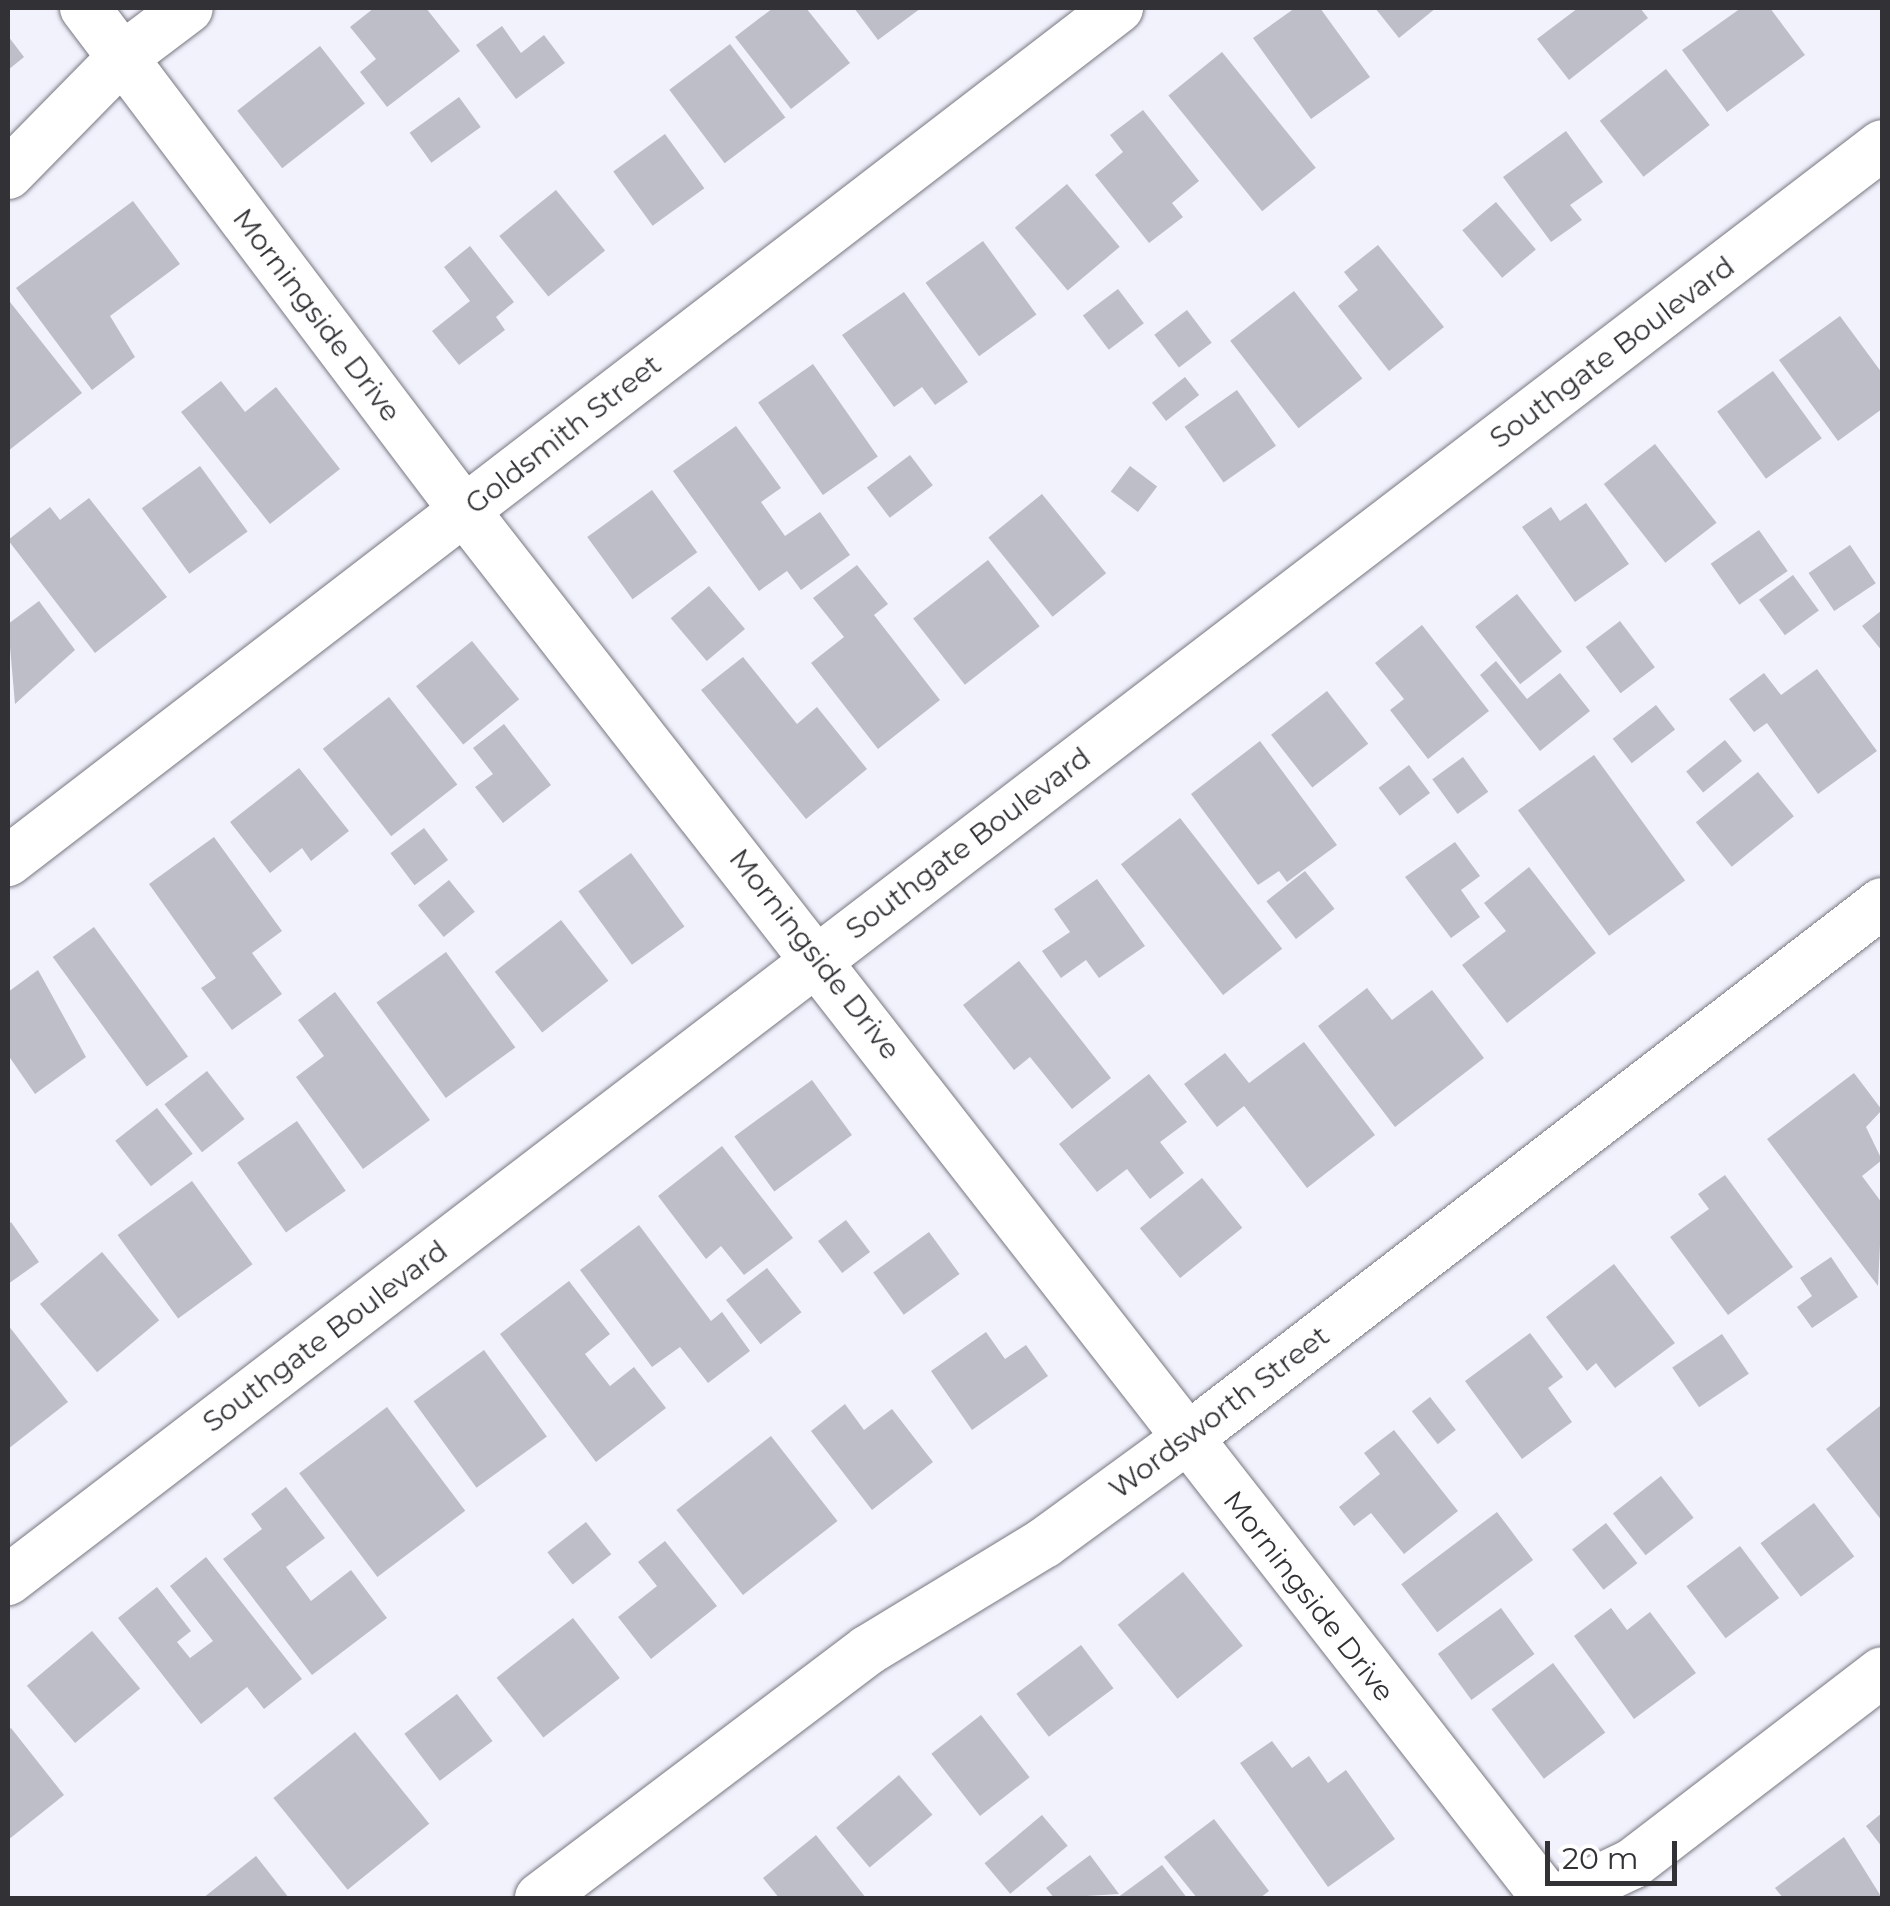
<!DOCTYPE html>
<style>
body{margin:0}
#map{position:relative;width:1890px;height:1906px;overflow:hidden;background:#f2f2fd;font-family:Montserrat,sans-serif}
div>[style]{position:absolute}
.building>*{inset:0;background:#bebec8;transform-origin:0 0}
.roads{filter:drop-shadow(0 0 2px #787882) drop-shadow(0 0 2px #787882)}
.street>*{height:50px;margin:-25px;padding:0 25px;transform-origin:25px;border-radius:25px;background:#fff}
span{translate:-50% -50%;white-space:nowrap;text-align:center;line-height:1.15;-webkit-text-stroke:8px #fff;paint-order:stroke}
.street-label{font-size:28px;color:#323236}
.frame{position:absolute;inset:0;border:10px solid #323236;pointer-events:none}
.scale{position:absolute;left:1545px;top:1841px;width:132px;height:45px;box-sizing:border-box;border:5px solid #323236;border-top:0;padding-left:12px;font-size:30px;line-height:35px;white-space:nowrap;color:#323236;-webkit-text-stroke:8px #fff;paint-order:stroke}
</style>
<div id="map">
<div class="building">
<div style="clip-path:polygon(374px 8px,426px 8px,460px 51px,387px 107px,360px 72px,376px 59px,350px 27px)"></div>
<div style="clip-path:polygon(773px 8px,806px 8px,850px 63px,791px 109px,735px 37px)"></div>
<div style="clip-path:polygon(854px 8px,921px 8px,878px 40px)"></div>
<div style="clip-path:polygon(1295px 8px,1320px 8px,1370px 77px,1311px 119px,1253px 38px)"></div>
<div style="clip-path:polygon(1375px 8px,1436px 8px,1399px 38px)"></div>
<div style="clip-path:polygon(1578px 8px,1640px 8px,1648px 18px,1569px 80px,1537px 39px)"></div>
<div style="clip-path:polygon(1741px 8px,1770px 8px,1805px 55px,1727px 112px,1682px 50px)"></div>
<div style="clip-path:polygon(502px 26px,521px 53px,544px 35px,565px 63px,516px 99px,476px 45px)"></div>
<div style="clip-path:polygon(8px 36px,24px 57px,8px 70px)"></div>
<div style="left:730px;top:44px;width:92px;height:76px;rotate:53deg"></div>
<div style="left:320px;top:46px;width:73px;height:105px;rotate:52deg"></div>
<div style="left:1222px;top:52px;width:149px;height:69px;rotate:51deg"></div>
<div style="left:1666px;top:69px;width:71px;height:84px;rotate:52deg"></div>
<div style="left:459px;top:97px;width:37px;height:61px;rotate:54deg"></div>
<div style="clip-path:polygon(1143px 110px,1199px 181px,1172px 203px,1183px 217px,1149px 243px,1095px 175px,1123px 152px,1110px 135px)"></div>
<div style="clip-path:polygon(1566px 131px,1603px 182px,1570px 205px,1582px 220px,1551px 242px,1503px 177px)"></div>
<div style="left:665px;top:134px;width:67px;height:64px;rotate:54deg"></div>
<div style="left:1067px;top:184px;width:82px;height:68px;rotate:50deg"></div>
<div style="left:556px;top:190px;width:78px;height:73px;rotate:51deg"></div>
<div style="clip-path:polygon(133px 201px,180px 264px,110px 316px,135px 357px,92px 390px,16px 288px)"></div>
<div style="left:1496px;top:202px;width:62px;height:44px;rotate:50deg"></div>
<div style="left:983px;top:241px;width:91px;height:71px;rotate:54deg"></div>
<div style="clip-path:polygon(1378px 245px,1444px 327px,1389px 371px,1338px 306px,1358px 290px,1344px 272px)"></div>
<div style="clip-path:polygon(470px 246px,514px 302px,496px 317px,505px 330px,459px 365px,432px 331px,470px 301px,444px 267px)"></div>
<div style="left:1118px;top:289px;width:43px;height:44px;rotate:53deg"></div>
<div style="left:1294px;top:291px;width:111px;height:81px;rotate:52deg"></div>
<div style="clip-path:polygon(904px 292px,968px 382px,935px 405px,922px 387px,894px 407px,842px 335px)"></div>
<div style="clip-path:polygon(10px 302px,82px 393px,8px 451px,8px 304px)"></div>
<div style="left:1187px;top:310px;width:41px;height:41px;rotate:53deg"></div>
<div style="clip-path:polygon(1840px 316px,1882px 373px,1882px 409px,1838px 441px,1779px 360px)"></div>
<div style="left:813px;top:364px;width:113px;height:67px;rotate:55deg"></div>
<div style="left:1773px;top:371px;width:83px;height:69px;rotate:54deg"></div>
<div style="left:1185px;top:377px;width:23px;height:42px;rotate:52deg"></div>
<div style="clip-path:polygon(221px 381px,245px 412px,276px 387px,340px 469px,270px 524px,181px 412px)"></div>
<div style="left:1237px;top:390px;width:68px;height:64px;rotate:55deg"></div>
<div style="clip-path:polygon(736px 426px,781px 488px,761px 502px,785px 536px,820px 512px,850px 555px,801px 590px,787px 571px,759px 591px,673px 471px)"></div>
<div style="left:1655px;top:444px;width:100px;height:65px;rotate:52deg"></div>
<div style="left:910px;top:455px;width:38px;height:54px;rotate:53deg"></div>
<div style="left:200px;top:466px;width:81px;height:72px;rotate:54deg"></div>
<div style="left:1130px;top:466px;width:34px;height:32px;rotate:37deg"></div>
<div style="left:652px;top:490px;width:77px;height:80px;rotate:54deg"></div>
<div style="left:1042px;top:494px;width:102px;height:69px;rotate:51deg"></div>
<div style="clip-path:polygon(89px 498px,167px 597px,95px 653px,8px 540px,50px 507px,60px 520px)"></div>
<div style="clip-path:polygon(1586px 503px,1629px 564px,1575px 602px,1522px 527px,1551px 507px,1560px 521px)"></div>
<div style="left:1759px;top:530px;width:50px;height:59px;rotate:55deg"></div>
<div style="left:1850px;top:545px;width:46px;height:50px;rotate:56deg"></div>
<div style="left:988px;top:560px;width:84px;height:95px;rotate:52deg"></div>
<div style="clip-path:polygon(857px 565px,888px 604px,874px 615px,940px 700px,878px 749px,811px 663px,844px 637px,813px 598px)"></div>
<div style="left:1793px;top:575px;width:44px;height:42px;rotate:54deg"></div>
<div style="left:709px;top:586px;width:56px;height:50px;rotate:50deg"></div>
<div style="left:1517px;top:594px;width:73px;height:53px;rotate:52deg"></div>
<div style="clip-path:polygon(39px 601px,75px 650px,15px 704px,8px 624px)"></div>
<div style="clip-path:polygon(1882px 610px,1882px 651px,1862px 626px)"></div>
<div style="left:1620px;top:621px;width:58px;height:43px;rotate:53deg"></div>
<div style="clip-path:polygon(1422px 625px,1489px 711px,1428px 759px,1390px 710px,1404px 699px,1375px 663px)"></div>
<div style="left:472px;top:641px;width:75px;height:72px;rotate:51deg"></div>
<div style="clip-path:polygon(743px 657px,797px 724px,817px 707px,867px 769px,806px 819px,701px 690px)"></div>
<div style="clip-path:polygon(1496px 661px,1527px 699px,1560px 673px,1590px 711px,1540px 751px,1480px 675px)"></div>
<div style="clip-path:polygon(1817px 669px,1877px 751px,1818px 794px,1767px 723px,1754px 732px,1729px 699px,1764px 673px,1781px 695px)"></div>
<div style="left:1327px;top:691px;width:67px;height:71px;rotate:52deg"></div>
<div style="left:389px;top:697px;width:111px;height:84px;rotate:52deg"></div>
<div style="left:1656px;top:705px;width:31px;height:55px;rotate:52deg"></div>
<div style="clip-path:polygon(504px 724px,551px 785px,503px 823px,475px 787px,493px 774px,473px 748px)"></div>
<div style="left:1725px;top:740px;width:27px;height:50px;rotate:51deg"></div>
<div style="clip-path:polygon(1260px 741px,1337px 845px,1287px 882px,1279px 871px,1258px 885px,1191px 794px)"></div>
<div style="left:1594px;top:755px;width:155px;height:94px;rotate:54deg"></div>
<div style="left:1463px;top:757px;width:43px;height:38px;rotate:54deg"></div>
<div style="left:1409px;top:765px;width:35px;height:38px;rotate:53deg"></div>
<div style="clip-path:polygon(299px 768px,349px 831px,311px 861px,302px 848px,270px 873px,230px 822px)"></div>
<div style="left:1758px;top:772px;width:57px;height:80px;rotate:51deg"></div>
<div style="left:1180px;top:818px;width:166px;height:75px;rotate:52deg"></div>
<div style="left:424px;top:828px;width:40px;height:42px;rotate:53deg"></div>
<div style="clip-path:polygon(214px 837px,282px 931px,252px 953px,282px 994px,232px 1030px,201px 988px,216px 978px,149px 884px)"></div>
<div style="clip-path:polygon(1455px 842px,1480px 876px,1461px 890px,1480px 917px,1451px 938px,1405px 877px)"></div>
<div style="left:631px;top:853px;width:91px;height:65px;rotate:54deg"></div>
<div style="clip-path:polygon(1529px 867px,1596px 953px,1507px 1023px,1462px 965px,1506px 931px,1484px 903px)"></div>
<div style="left:1305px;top:871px;width:48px;height:49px;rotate:52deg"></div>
<div style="clip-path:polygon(1097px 879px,1145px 946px,1099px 978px,1086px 960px,1061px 978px,1042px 951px,1070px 932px,1054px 909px)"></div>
<div style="left:449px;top:880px;width:41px;height:40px;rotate:51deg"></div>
<div style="left:561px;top:920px;width:77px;height:84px;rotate:52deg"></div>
<div style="left:94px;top:927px;width:160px;height:51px;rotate:54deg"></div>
<div style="left:446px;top:952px;width:118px;height:86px;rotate:54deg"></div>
<div style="clip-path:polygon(1019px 961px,1111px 1078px,1072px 1109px,1030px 1057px,1014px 1070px,963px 1005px)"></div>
<div style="clip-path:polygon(38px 970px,86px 1057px,35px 1094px,8px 1055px,8px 992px)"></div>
<div style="clip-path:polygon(1367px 988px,1392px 1020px,1432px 990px,1484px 1058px,1395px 1127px,1318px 1026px)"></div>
<div style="clip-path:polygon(335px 992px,430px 1120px,363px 1169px,296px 1077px,324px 1056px,298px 1020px)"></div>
<div style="clip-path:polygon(1304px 1042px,1375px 1135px,1307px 1188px,1244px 1106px,1217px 1127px,1184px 1084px,1225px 1053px,1249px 1083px)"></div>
<div style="left:207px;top:1071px;width:61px;height:54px;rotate:52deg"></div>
<div style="clip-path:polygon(1854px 1073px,1882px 1110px,1866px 1127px,1882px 1160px,1862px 1176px,1882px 1203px,1878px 1286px,1767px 1139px)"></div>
<div style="clip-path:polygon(1149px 1074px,1187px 1122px,1160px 1142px,1184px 1173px,1150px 1199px,1127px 1169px,1097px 1192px,1059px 1144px)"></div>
<div style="left:812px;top:1080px;width:68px;height:96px;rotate:54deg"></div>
<div style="left:157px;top:1108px;width:58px;height:53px;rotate:52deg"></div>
<div style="left:297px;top:1121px;width:85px;height:73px;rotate:55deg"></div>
<div style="clip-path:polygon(722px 1146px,793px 1238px,744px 1275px,721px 1246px,706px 1259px,658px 1196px)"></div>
<div style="clip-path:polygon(1725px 1175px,1793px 1267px,1728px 1315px,1670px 1237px,1709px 1209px,1698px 1194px)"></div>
<div style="left:1202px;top:1178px;width:64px;height:80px;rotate:51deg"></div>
<div style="left:192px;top:1181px;width:103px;height:92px;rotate:54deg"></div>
<div style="left:846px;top:1220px;width:40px;height:35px;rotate:53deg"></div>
<div style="clip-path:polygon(11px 1222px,39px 1262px,8px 1284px,8px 1225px)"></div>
<div style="clip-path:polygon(639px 1225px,711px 1321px,722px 1312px,750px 1351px,708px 1383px,680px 1347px,652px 1367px,580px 1270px)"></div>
<div style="left:929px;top:1232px;width:52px;height:69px;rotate:54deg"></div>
<div style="left:102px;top:1252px;width:89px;height:81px;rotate:50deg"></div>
<div style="clip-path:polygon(1831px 1257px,1858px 1297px,1812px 1328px,1797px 1307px,1812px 1296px,1800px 1278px)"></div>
<div style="clip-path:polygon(1614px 1264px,1675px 1343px,1615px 1388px,1596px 1363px,1587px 1371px,1546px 1317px)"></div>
<div style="left:767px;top:1268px;width:56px;height:52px;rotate:52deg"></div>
<div style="clip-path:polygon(569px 1281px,610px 1334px,585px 1354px,610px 1386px,634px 1367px,666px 1408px,596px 1462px,500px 1334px)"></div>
<div style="clip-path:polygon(8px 1325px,68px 1402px,8px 1449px)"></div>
<div style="clip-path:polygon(986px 1332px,1005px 1359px,1026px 1345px,1048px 1376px,972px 1430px,931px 1371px)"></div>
<div style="clip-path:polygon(1530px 1333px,1563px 1377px,1548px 1388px,1572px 1422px,1522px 1459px,1465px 1381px)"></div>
<div style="left:1722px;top:1334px;width:48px;height:60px;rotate:56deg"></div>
<div style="left:484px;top:1350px;width:107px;height:87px;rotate:54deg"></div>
<div style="left:1430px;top:1397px;width:42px;height:23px;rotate:52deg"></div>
<div style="clip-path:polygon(845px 1404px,864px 1430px,892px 1409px,933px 1462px,872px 1510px,811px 1431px)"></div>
<div style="clip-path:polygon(1880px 1406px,1882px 1409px,1882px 1521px,1826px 1449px)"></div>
<div style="left:387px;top:1407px;width:130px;height:110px;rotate:53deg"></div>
<div style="clip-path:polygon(1394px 1430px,1458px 1511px,1404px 1554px,1371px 1513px,1354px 1526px,1339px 1507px,1380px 1474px,1364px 1453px)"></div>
<div style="left:771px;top:1436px;width:108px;height:120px;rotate:52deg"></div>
<div style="left:1661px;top:1476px;width:53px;height:61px;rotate:52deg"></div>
<div style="clip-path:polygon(286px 1487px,325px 1538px,286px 1567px,311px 1601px,351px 1570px,387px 1618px,312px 1675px,223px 1559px,262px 1529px,251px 1514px)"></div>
<div style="left:1814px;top:1503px;width:67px;height:67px;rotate:53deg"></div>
<div style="left:1497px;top:1512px;width:60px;height:120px;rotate:53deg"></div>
<div style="left:586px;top:1522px;width:41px;height:49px;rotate:52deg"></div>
<div style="left:1606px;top:1523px;width:51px;height:43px;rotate:52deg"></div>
<div style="clip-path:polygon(665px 1541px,717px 1606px,651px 1659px,618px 1617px,657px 1586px,638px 1562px)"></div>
<div style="left:1740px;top:1546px;width:65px;height:67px;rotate:53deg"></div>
<div style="clip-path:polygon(206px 1557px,302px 1679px,264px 1709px,247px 1687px,201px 1724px,118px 1618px,157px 1587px,191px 1631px,177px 1642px,190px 1658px,213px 1641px,170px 1586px)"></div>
<div style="left:1183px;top:1572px;width:95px;height:84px;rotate:51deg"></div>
<div style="left:1501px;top:1608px;width:57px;height:78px;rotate:54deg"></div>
<div style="clip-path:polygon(1611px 1608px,1627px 1630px,1650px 1612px,1696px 1673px,1634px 1719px,1574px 1636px)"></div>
<div style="left:573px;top:1618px;width:76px;height:97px;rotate:52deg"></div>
<div style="left:92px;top:1631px;width:75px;height:85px;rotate:50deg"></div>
<div style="left:1081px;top:1645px;width:54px;height:81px;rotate:53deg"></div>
<div style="left:1553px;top:1663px;width:87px;height:77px;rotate:53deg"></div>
<div style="left:457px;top:1694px;width:59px;height:66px;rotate:53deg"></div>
<div style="left:981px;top:1715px;width:79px;height:63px;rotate:52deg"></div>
<div style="clip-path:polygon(11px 1728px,64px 1795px,8px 1840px,8px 1731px)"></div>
<div style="left:355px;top:1732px;width:118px;height:105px;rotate:51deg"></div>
<div style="clip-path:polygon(1272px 1741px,1292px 1768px,1309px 1756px,1328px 1783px,1346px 1770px,1395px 1839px,1328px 1887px,1240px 1763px)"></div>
<div style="left:899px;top:1775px;width:52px;height:82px;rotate:50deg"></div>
<div style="clip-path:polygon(1882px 1813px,1882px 1847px,1866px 1826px)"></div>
<div style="left:1042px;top:1815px;width:40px;height:75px;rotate:50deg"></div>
<div style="clip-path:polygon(1214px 1819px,1269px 1891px,1260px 1898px,1197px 1898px,1164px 1857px)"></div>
<div style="clip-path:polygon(816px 1835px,866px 1898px,779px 1898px,763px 1878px)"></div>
<div style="clip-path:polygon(1844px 1837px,1882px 1898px,1783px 1898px,1775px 1888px)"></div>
<div style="clip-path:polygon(1090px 1855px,1119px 1894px,1054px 1898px,1046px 1888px)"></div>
<div style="clip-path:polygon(256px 1856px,289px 1898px,203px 1898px)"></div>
<div style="clip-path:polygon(1162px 1865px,1187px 1898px,1117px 1898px)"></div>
</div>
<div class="roads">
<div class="street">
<div style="left:85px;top:8px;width:629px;rotate:52.95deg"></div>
<div style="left:464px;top:510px;width:1761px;rotate:52.04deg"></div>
<div style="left:8px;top:174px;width:164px;rotate:-45.5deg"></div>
<div style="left:123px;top:57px;width:81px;rotate:-37deg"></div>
<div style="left:8px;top:861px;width:1400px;rotate:-37.54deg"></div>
<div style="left:8px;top:1580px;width:2360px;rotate:-37.44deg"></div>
<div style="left:540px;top:1898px;width:411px;rotate:-37.1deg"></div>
<div style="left:868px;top:1650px;width:206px;rotate:-31.3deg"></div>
<div style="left:1044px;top:1543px;width:175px;rotate:-36.1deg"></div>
<div style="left:1185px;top:1440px;width:880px;rotate:-37.61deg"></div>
<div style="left:1561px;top:1898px;width:79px;rotate:-25.6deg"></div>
<div style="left:1632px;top:1864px;width:315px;rotate:-37.5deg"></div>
</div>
</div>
<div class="street-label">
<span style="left:317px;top:315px;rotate:53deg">Morningside Drive</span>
<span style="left:1612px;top:352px;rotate:-37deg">Southgate Boulevard</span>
<span style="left:563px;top:434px;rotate:-38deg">Goldsmith Street</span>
<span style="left:968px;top:843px;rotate:-37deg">Southgate Boulevard</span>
<span style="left:815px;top:954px;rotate:52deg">Morningside Drive</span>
<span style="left:325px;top:1336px;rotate:-37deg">Southgate Boulevard</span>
<span style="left:1219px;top:1412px;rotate:-37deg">Wordsworth Street</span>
<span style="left:1309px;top:1596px;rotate:52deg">Morningside Drive</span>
</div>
<div class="frame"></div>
<div class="scale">20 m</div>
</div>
